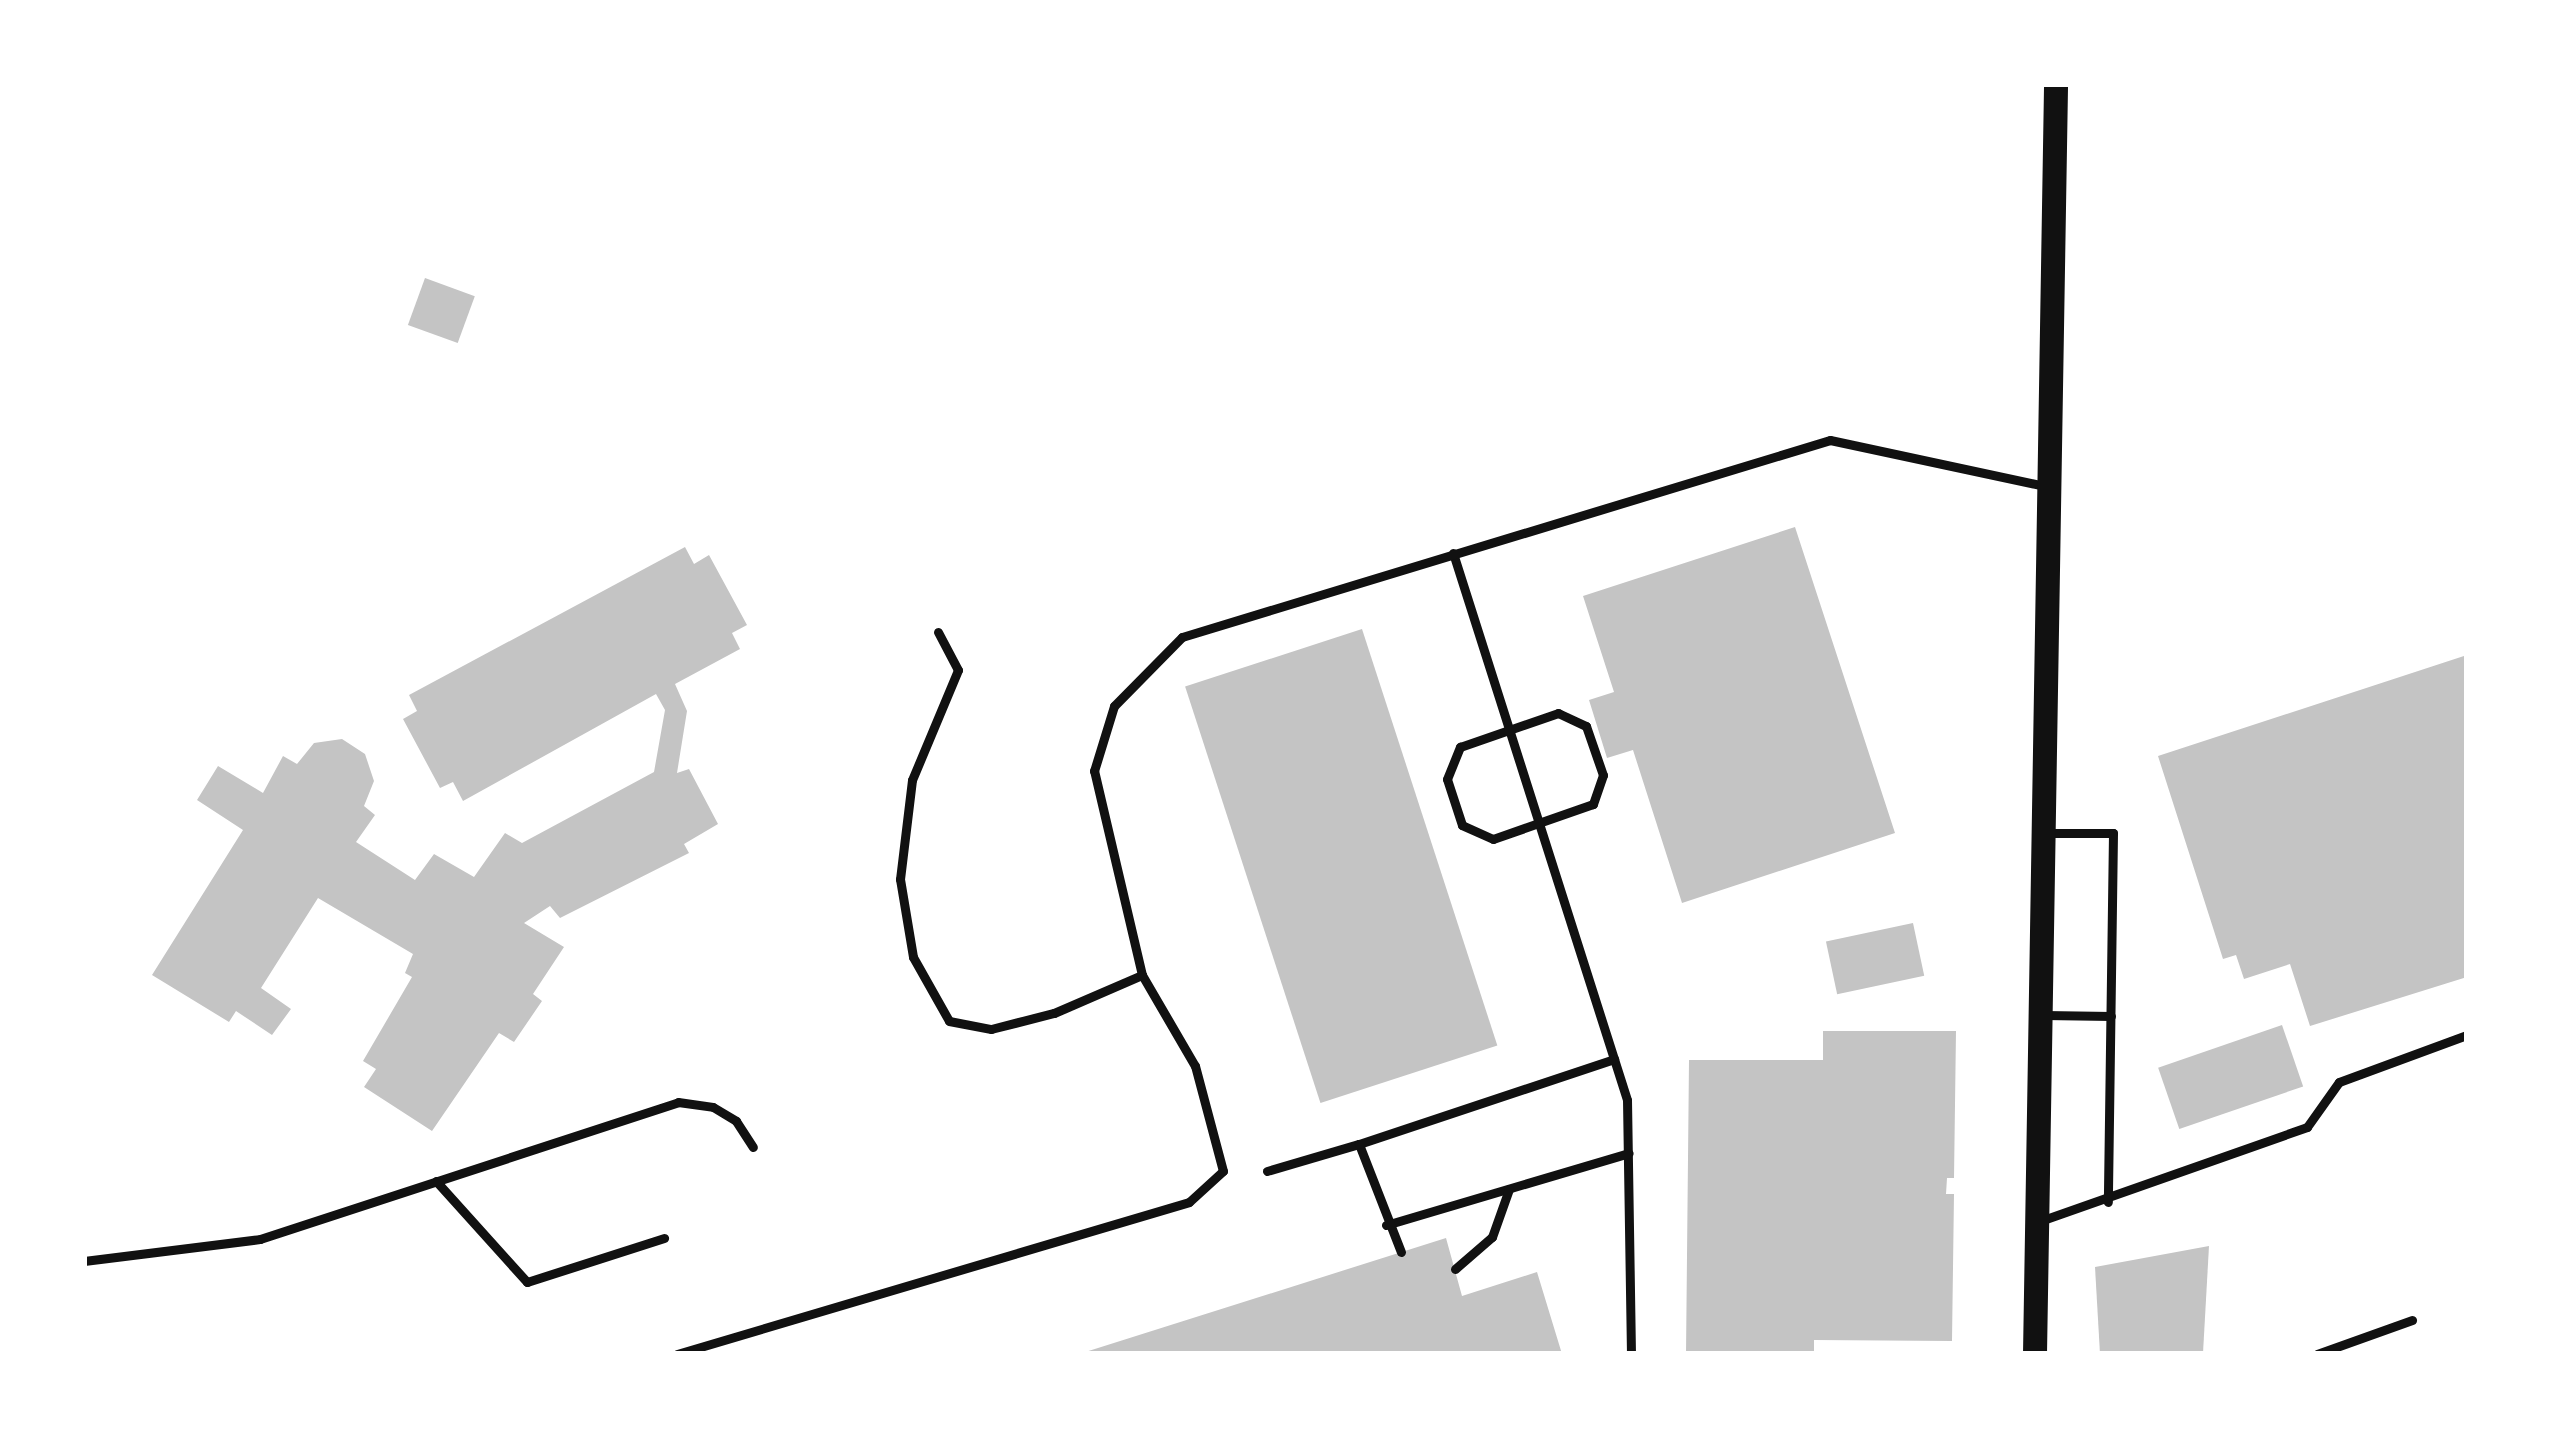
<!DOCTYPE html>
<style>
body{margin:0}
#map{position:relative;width:2551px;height:1438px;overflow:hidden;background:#fff;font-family:"Source Sans 3",sans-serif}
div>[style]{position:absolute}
.building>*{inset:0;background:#c4c4c4;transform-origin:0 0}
.service>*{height:9px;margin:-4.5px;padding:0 4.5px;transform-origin:4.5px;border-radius:4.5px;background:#111}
.secondary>*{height:24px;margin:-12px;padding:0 12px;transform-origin:12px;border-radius:12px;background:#111}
span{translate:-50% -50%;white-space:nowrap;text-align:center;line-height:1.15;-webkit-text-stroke:12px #fff;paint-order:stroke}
.frame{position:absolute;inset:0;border:87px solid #fff;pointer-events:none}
</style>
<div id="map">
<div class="building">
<div style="left:425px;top:278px;width:53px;height:50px;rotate:20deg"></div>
<div style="clip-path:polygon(1795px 527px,1895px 833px,1682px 903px,1633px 750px,1607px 758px,1589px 700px,1614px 692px,1583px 596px)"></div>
<div style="clip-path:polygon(685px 547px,694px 564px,709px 555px,747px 625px,732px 633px,740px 649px,675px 684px,687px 711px,677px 773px,689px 769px,718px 824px,684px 844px,689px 853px,560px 918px,550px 906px,524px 923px,564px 947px,533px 994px,542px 1001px,514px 1042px,499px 1033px,432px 1131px,364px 1087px,376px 1069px,363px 1061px,412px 977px,405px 973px,413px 954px,318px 898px,261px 988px,291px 1009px,272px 1035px,236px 1011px,229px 1022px,152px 975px,243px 830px,197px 800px,218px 766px,263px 793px,283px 756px,297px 764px,314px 743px,342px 739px,365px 754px,374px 781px,364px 806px,375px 815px,356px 842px,415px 880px,434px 854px,474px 877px,505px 833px,522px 843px,654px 772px,665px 710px,656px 694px,463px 801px,453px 782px,440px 788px,403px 719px,417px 711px,409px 695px)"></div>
<div style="left:1362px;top:629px;width:438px;height:186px;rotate:72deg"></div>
<div style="clip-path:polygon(2467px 655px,2467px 977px,2310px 1026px,2290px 964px,2244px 979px,2236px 955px,2223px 959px,2158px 756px)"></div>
<div style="left:1913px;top:923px;width:54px;height:89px;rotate:78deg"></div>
<div style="left:2282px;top:1025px;width:65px;height:131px;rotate:71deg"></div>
<div style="clip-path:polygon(1823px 1031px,1956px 1031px,1954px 1178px,1947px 1178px,1946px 1194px,1954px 1194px,1952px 1341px,1814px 1340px,1814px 1354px,1686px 1354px,1689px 1060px,1823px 1060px)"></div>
<div style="clip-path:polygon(1446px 1238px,1462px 1296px,1537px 1272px,1562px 1354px,1079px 1354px)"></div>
<div style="clip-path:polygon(2209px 1246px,2203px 1353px,2100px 1354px,2095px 1267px)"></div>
</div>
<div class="service">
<div style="left:1453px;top:553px;width:574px;rotate:72.35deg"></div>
<div style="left:1627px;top:1100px;width:254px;rotate:89.1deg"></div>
<div style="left:938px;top:632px;width:43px;rotate:62.2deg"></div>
<div style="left:958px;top:670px;width:119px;rotate:112.7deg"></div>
<div style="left:912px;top:780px;width:100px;rotate:96.9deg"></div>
<div style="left:900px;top:879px;width:79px;rotate:80.5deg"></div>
<div style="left:913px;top:957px;width:73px;rotate:60.6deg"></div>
<div style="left:949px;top:1021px;width:43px;rotate:10.8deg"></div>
<div style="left:991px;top:1029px;width:65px;rotate:-14.3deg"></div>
<div style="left:1054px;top:1013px;width:96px;rotate:-23.4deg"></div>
<div style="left:1142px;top:975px;width:210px;rotate:-103.2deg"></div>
<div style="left:1094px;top:771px;width:68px;rotate:-72.9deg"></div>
<div style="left:1114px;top:706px;width:97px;rotate:-45.4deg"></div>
<div style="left:1182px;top:637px;width:677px;rotate:-16.91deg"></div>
<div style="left:1830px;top:440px;width:219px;rotate:12.1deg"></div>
<div style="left:1558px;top:713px;width:31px;rotate:25deg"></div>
<div style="left:1586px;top:726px;width:52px;rotate:70.9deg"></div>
<div style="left:1603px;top:775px;width:31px;rotate:109deg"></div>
<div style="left:1593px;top:804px;width:106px;rotate:160.7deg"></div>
<div style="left:1493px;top:839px;width:34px;rotate:-156deg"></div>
<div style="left:1462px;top:825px;width:48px;rotate:-108.1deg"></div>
<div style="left:1447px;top:779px;width:35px;rotate:-68deg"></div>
<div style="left:1460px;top:747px;width:104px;rotate:-19.1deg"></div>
<div style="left:2044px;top:833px;width:69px"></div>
<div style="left:2113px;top:833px;width:369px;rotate:90.8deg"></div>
<div style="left:2044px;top:1015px;width:67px;rotate:0.9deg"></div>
<div style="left:1267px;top:1171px;width:96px;rotate:-16.4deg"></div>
<div style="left:436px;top:1181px;width:136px;rotate:48deg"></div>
<div style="left:527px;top:1282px;width:144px;rotate:-17.8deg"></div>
<div style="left:2043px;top:1220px;width:280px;rotate:-19.4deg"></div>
<div style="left:2307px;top:1127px;width:55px;rotate:-54.6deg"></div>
<div style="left:2339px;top:1082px;width:136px;rotate:-20.2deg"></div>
<div style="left:1386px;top:1225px;width:253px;rotate:-16.5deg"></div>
<div style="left:1401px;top:1252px;width:116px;rotate:-111.3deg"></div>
<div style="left:1359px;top:1144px;width:269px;rotate:-18.4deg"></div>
<div style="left:84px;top:1261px;width:177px;rotate:-7.1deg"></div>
<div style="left:260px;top:1239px;width:440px;rotate:-18.1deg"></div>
<div style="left:678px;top:1102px;width:35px;rotate:8deg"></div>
<div style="left:713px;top:1107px;width:27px;rotate:31deg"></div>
<div style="left:736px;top:1121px;width:31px;rotate:57deg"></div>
<div style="left:1455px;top:1269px;width:49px;rotate:-40.9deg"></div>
<div style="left:1492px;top:1237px;width:51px;rotate:-70.5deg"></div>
<div style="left:677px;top:1354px;width:534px;rotate:-16.53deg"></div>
<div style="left:1189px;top:1202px;width:46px;rotate:-42.4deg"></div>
<div style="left:1223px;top:1171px;width:109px;rotate:-104.9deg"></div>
<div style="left:1195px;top:1066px;width:105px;rotate:-120.2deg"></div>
<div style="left:2317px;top:1354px;width:101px;rotate:-19.7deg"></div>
</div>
<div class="secondary">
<div style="left:2035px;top:1354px;width:1270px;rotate:-89.05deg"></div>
</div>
<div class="frame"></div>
</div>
